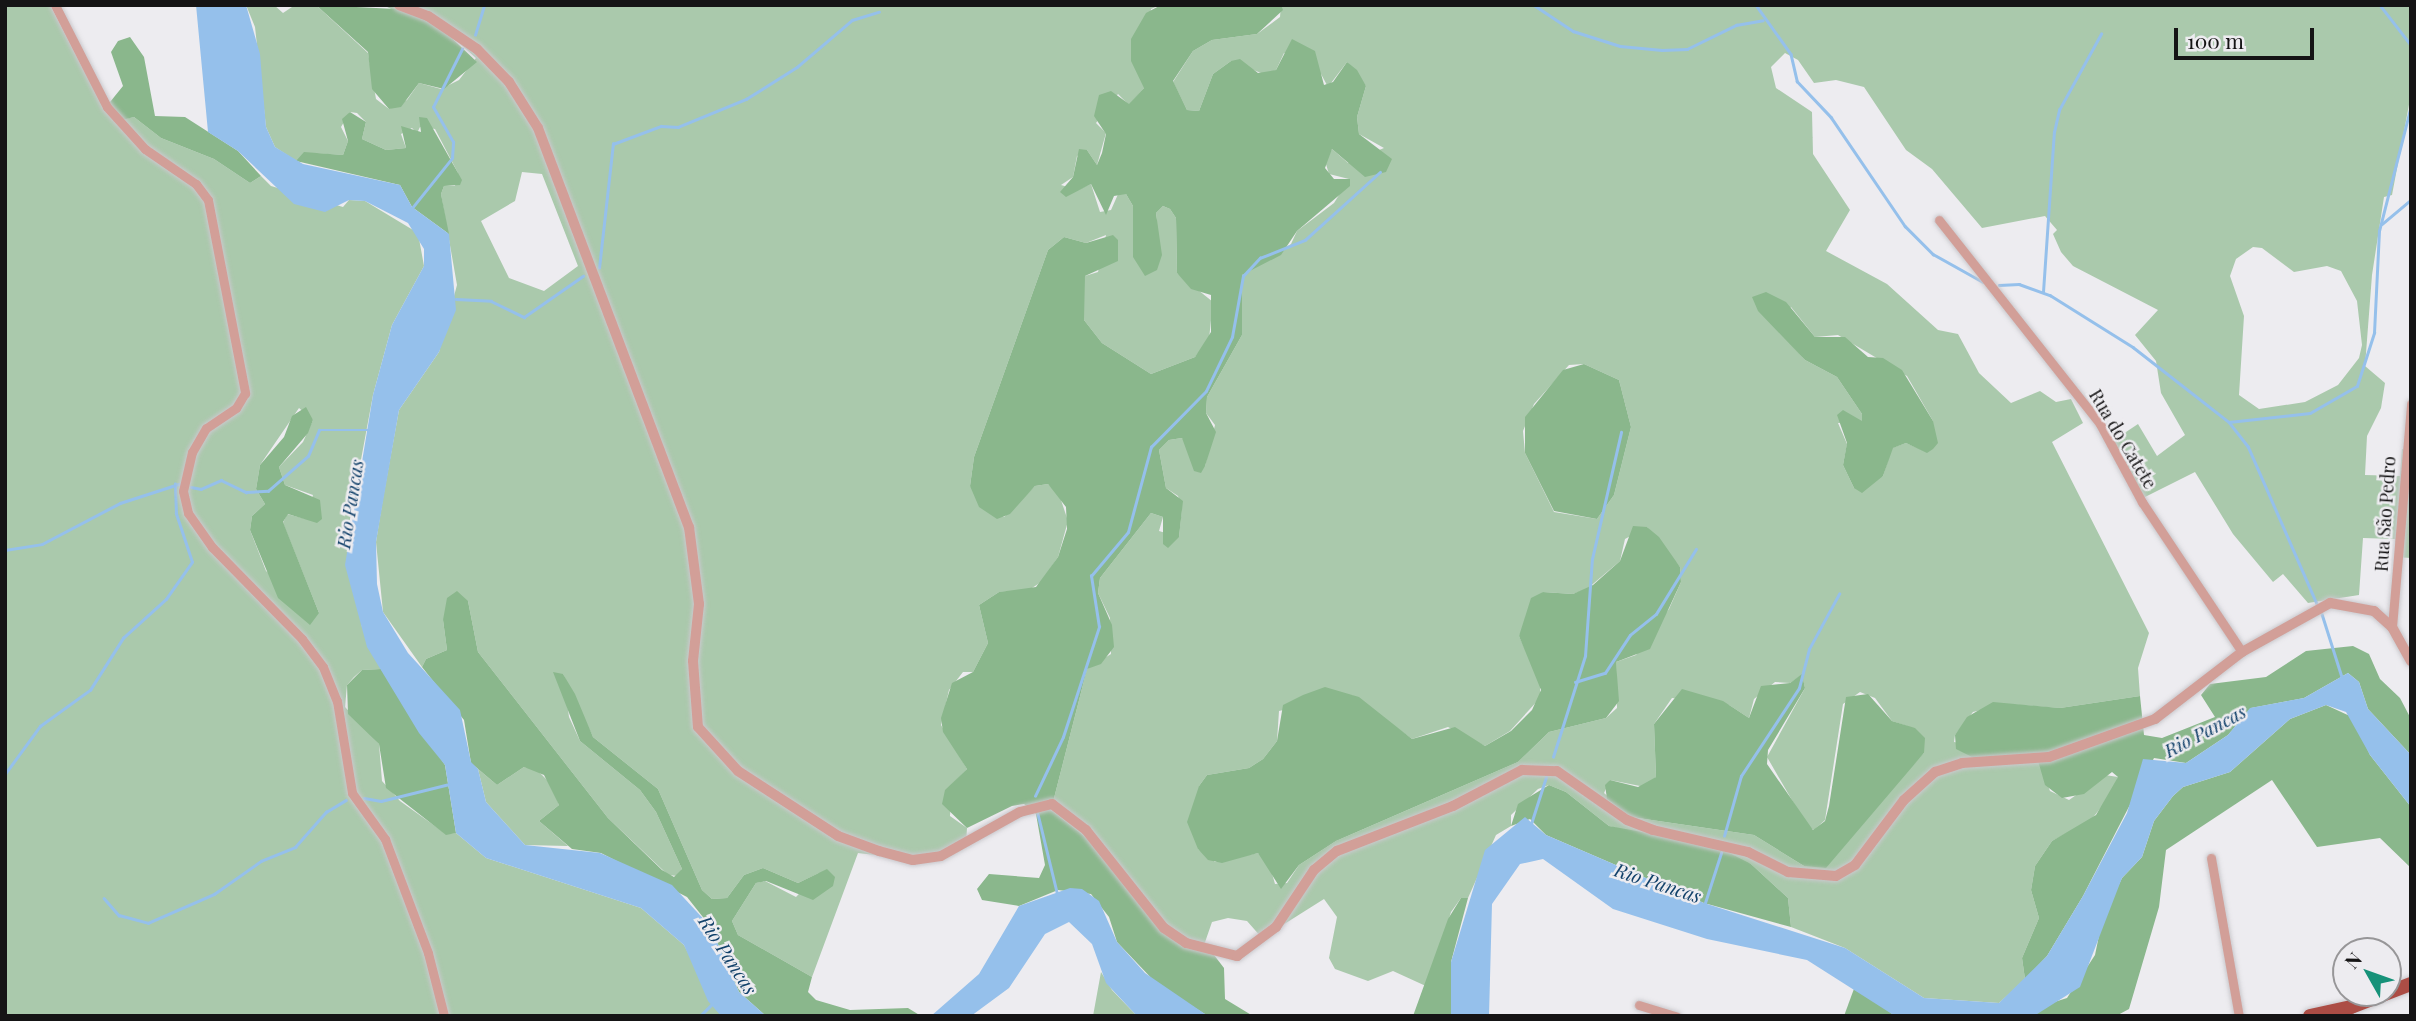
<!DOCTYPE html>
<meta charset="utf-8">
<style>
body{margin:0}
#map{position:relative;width:2416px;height:1021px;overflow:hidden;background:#edecf0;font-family:"Playfair Display",serif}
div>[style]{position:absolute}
.green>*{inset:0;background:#aac9ac}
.forest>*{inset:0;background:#8ab78c}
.water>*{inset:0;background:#95c0eb}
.stream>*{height:2.5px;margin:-1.25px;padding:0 1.25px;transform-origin:1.25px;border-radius:1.25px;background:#95c0eb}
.roads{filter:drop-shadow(0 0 2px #cac9cd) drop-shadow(0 0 2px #cac9cd)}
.minor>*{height:9px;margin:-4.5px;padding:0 4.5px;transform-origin:4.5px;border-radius:4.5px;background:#d29f98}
.tertiary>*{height:10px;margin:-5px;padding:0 5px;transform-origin:5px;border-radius:5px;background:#d29f98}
.trunk>*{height:14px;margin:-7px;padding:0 7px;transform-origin:7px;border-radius:7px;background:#ac4d45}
span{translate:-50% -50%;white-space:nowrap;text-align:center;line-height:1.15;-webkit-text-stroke:5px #edecf0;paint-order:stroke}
.street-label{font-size:18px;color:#151415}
.water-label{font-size:19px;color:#12416a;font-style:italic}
.frame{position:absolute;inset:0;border:7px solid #151415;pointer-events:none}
.north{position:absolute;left:2332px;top:937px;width:70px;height:70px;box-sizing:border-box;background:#edecf0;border:2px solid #979698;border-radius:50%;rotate:310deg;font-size:19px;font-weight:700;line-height:28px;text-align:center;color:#151415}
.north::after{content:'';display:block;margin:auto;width:24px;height:32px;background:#179279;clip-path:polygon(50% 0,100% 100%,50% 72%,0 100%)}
.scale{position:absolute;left:2174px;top:28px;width:140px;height:32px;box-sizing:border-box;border:4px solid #151415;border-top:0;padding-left:9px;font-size:21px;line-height:24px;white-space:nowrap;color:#151415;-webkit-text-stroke:5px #edecf0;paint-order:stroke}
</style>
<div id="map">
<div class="green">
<div style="clip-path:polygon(evenodd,5px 5px,50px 5px,83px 69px,119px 120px,134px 117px,161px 138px,214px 159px,250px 183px,261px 176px,271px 186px,343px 207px,349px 200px,365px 201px,418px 233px,424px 266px,392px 325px,373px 395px,347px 535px,362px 627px,381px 669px,362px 670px,354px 677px,347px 685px,345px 707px,379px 744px,382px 781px,400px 801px,446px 834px,456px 833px,486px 858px,641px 908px,684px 945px,721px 1016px,5px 1016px,5px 5px,299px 408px,313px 420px,303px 442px,279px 467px,285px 485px,313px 495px,306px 519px,287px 514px,283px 523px,319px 613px,266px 571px,250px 530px,252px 516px,265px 504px,256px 489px,260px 465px,299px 408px)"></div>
<div style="clip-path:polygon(evenodd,246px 5px,274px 5px,283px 13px,295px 5px,316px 5px,368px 53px,376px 99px,389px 109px,407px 100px,419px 83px,441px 89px,459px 80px,476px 58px,457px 41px,383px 5px,1160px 5px,1151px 9px,1144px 88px,1129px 105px,1118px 94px,1096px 123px,1106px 133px,1097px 165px,1087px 150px,1077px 156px,1073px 177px,1061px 185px,1078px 190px,1091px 184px,1100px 212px,1111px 210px,1119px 192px,1126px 194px,1133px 206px,1133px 257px,1157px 220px,1156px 213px,1163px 206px,1170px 209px,1176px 218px,1177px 273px,1213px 302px,1209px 339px,1195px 357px,1151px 374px,1102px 343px,1084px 320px,1083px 283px,1085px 276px,1098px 272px,1106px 235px,1086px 243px,1064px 237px,1048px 250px,974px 457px,970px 486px,1004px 517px,1035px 486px,1048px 484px,1059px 494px,1068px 521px,1058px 557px,1041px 582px,1029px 590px,999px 592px,979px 605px,988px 643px,973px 672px,963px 672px,949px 690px,941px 725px,967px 769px,952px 784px,950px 816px,967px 828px,966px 844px,918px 860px,858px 853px,812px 977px,738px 935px,732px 921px,756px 883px,765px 881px,796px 897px,819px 873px,798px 883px,763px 868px,744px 875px,727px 898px,712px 899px,702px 890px,658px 789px,593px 737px,563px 674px,569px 717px,580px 741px,640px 790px,656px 812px,682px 869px,678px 876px,668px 875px,608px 818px,478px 652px,468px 601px,443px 620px,447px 650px,426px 659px,422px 667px,383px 612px,376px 542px,383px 498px,399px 410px,439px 352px,457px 285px,441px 194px,444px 186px,455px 186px,458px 173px,435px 129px,420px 127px,417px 133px,412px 128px,401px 134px,406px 148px,386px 150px,362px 139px,366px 122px,357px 113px,350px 112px,341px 127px,348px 141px,343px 155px,312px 153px,296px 161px,275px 147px,266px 127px,255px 27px,246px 5px,522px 172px,542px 174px,578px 266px,544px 291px,509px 278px,481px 221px,515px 201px,522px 172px)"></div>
<div style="clip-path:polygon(evenodd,1281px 5px,2411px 5px,2411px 94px,2392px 195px,2384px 197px,2372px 275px,2365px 366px,2385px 383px,2381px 408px,2367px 436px,2365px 475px,2400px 476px,2402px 449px,2411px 450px,2411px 558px,2395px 557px,2395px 539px,2363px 538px,2359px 595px,2308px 603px,2283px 574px,2273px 582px,2233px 534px,2195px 472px,2143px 498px,2111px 442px,2138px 424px,2157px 456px,2185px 435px,2161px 393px,2156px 361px,2135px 335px,2158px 310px,2073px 266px,2061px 252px,2053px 234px,2057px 230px,2045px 216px,1982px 228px,1932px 169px,1906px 150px,1864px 87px,1836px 80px,1814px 83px,1798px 60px,1785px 53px,1771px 67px,1776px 88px,1812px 112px,1813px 154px,1850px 210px,1826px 251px,1887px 284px,1938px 330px,1958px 334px,1979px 373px,2011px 403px,2040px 391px,2056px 402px,2071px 399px,2083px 423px,2052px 442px,2149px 633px,2138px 668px,2140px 696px,2060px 708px,2007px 704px,1973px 712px,1955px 735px,1954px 742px,2037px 757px,2050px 791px,2069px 800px,2105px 775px,2118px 777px,2114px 791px,2091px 820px,2052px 841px,2035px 866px,2031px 890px,2039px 918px,2022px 958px,2025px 979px,1999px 1003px,1924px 998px,1845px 948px,1791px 927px,1788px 898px,1751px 864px,1609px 826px,1566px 792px,1549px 785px,1538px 789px,1511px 815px,1511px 826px,1496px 835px,1468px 898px,1461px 898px,1451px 912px,1428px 987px,1393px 971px,1368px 981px,1335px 969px,1329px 958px,1337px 917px,1324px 899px,1262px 938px,1247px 921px,1228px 918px,1212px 922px,1203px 948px,1175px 934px,1051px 810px,1087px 669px,1111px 654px,1110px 618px,1098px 593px,1100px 578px,1151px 513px,1163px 517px,1159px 531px,1179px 537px,1182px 508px,1178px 496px,1166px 488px,1159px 450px,1169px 440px,1182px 438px,1205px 466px,1215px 425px,1206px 413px,1207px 397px,1242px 335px,1242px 275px,1291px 244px,1297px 231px,1334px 203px,1349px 179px,1329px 174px,1325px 161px,1332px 149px,1348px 163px,1384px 148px,1359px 134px,1357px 117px,1366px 86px,1347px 62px,1328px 87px,1321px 74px,1284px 53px,1276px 70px,1266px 75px,1231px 61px,1213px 74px,1199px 111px,1187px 110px,1173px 82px,1193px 51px,1212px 40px,1257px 34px,1280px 17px,1281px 5px,2253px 247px,2262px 248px,2294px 272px,2327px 266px,2341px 271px,2357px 301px,2362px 345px,2359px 358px,2338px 385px,2305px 402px,2259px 409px,2239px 395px,2244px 316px,2230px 276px,2236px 259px,2253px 247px,1281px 5px,1791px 307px,1815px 337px,1838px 335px,1907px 376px,1933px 421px,1927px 452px,1906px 443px,1892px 448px,1883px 476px,1854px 488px,1843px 465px,1847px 444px,1838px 423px,1863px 422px,1862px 414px,1837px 377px,1805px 360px,1775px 326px,1791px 307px,1281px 5px,1584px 364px,1619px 380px,1631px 427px,1614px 495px,1597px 519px,1554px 512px,1525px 453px,1523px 431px,1534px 404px,1569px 365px,1584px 364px,1281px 5px,1647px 527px,1680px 567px,1681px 582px,1669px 609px,1636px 655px,1616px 662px,1617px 708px,1606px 718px,1549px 732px,1518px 762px,1336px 841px,1299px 865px,1287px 883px,1275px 884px,1269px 863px,1258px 853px,1215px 862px,1198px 849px,1199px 786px,1207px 775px,1249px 768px,1263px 759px,1277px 741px,1279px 711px,1352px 695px,1412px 739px,1448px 727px,1485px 746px,1510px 731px,1540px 698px,1540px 682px,1519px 636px,1543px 592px,1573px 594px,1587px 589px,1620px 561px,1625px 539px,1647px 527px,1281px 5px,1802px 675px,1805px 688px,1767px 757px,1807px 826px,1814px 830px,1825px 820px,1843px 704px,1860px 692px,1875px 698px,1892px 721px,1907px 726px,1924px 753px,1883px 798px,1804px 866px,1754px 835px,1631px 817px,1604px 793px,1610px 780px,1645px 787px,1656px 777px,1654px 724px,1672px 698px,1729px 705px,1749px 718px,1754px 699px,1775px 682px,1790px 683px,1802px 675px)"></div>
<div style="clip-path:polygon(524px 767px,536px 769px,552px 785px,559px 805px,539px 821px,568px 846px,525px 845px,486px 802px,478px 769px,497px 785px)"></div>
<div style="clip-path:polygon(1101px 972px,1112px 990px,1137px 1016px,1093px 1016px)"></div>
</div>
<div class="forest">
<div style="clip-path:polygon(316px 5px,396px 9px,437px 24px,477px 62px,444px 89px,419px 83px,401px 107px,389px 109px,372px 89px,368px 52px)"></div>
<div style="clip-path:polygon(1161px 5px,1281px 5px,1283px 10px,1257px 34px,1212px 40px,1193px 51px,1173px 81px,1187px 110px,1199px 111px,1213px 74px,1231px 61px,1240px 59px,1258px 73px,1276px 70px,1292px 39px,1315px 51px,1324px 85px,1333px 82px,1347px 62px,1357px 70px,1366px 86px,1357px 117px,1359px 134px,1392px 159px,1386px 172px,1365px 177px,1332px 149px,1325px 168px,1334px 179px,1350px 179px,1350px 186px,1297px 231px,1281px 255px,1242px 275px,1242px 335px,1207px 397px,1206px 413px,1216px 432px,1205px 466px,1201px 473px,1194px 471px,1182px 438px,1169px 440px,1159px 450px,1166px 488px,1183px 501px,1179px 537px,1168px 548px,1163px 544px,1163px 517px,1151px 513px,1100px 578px,1098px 593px,1112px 625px,1114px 647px,1101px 664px,1087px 669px,1051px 810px,1094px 844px,1145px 911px,1214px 955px,1224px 968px,1225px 999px,1253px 1016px,1208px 1016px,1157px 984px,1117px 942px,1109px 917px,1091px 894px,1058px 890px,1019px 906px,982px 900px,977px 889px,989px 874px,1039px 878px,1045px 865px,1036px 814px,1024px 804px,1012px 806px,967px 828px,942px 804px,945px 790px,967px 769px,943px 732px,941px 718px,952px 683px,973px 672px,988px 643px,979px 605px,999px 592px,1036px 587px,1058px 557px,1067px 529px,1066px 507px,1048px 484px,1035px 486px,1010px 514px,997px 519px,979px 507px,970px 486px,974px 457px,1048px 250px,1064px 237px,1086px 243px,1113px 235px,1118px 240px,1118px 261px,1085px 276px,1084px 320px,1102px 343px,1151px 374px,1195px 357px,1211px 332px,1211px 295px,1191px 289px,1177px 273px,1176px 218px,1170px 209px,1163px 206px,1156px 213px,1162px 255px,1157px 270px,1145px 276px,1133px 257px,1133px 206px,1126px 194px,1114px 196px,1106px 215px,1091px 184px,1066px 197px,1060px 192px,1073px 177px,1079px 149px,1087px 150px,1097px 165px,1102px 153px,1106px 134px,1094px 116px,1099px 95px,1111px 91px,1129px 104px,1144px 88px,1131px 61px,1131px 39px,1146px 13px)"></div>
<div style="clip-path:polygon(130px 37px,144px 57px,155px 116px,185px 117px,238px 151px,261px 176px,250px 183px,214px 159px,161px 138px,134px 117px,114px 122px,106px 107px,123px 86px,111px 52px,118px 41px)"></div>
<div style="clip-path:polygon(350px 112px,366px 122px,362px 139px,386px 150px,406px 148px,401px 126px,421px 132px,419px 117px,427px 118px,462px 180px,460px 185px,444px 186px,441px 194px,449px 234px,412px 207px,400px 185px,296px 161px,304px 152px,343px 155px,348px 141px,342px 119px)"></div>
<div style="clip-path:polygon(1766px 292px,1786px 302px,1815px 337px,1845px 337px,1868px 357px,1883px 358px,1902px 370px,1933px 421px,1938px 443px,1933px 449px,1927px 453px,1906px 443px,1893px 448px,1883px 476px,1862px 493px,1854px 488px,1843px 465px,1847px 443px,1837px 415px,1843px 410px,1862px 421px,1862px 414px,1837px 377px,1805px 360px,1758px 311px,1752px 297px)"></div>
<div style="clip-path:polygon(1584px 364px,1619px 380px,1631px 427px,1614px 495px,1597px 519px,1554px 511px,1525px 453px,1525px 417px,1563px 370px)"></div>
<div style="clip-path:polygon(306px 407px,313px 420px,308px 433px,279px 467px,285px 485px,320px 500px,322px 519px,317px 523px,288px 514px,283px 522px,319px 613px,310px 625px,278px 598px,250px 530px,252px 516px,265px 504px,256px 489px,260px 465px,284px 437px,292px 416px)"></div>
<div style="clip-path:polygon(1633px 526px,1647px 527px,1659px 537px,1680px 567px,1681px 582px,1650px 649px,1616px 662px,1619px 701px,1606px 718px,1549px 732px,1518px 762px,1336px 841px,1299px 865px,1281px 889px,1258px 853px,1222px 863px,1208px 860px,1198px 849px,1187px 822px,1199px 786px,1207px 775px,1249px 768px,1263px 759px,1277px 741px,1283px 705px,1303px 695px,1325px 687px,1359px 697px,1412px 739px,1455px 727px,1485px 746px,1511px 731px,1532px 710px,1541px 690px,1519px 636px,1531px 598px,1543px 592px,1573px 594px,1593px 585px,1620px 561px)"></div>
<div style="clip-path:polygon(457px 591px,468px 601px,478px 652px,608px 818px,662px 870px,674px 877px,682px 869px,656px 812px,640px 790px,580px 741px,553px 672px,563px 674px,575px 694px,593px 737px,658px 789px,702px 890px,712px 899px,727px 898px,744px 875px,763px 868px,798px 883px,827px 869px,835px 877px,833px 886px,813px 900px,766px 881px,756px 883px,732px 921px,738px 935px,812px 977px,808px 992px,816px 1000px,850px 1010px,908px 1008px,921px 1016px,766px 1016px,739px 992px,710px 926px,687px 897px,601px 853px,572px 849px,539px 821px,559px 805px,544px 775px,524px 767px,497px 785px,471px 763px,464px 720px,422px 667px,426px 659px,447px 650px,443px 620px,447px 598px)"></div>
<div style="clip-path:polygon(2353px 646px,2369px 654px,2380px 679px,2400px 698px,2411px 719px,2411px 755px,2368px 709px,2359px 682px,2348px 673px,2304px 698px,2251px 708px,2228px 735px,2186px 763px,2154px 758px,2083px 896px,2047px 956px,2025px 979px,2022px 958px,2039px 918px,2031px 890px,2035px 866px,2052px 841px,2096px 815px,2118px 777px,2112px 772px,2084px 794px,2062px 798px,2045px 785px,2037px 757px,1984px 763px,1956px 749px,1955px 735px,1967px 717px,1993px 702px,2060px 708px,2140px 696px,2144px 735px,2162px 738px,2215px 717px,2201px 695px,2210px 684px,2266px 677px,2306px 651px)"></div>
<div style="clip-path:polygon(381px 669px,445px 765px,456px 833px,446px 835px,386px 788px,379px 744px,348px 714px,347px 685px,362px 670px)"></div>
<div style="clip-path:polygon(1802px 674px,1805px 688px,1768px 750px,1767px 764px,1813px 830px,1825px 821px,1829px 806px,1846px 697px,1868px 694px,1892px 721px,1915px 728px,1925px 738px,1924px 753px,1826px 868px,1804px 866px,1754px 835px,1631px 817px,1607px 799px,1605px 785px,1610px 780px,1638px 787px,1656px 777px,1654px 724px,1682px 689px,1723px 701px,1749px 718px,1761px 686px,1790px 683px)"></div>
<div style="clip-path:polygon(2326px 705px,2352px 717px,2370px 755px,2411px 807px,2411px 868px,2380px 838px,2317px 847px,2272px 780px,2166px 850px,2159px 907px,2129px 1009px,2116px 1016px,2034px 1016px,2045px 1005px,2067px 998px,2095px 955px,2102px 921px,2122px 878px,2142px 857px,2154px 821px,2173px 796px,2183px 787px,2230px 772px,2290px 719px)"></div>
<div style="clip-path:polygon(1549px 785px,1566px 792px,1609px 826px,1714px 845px,1751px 864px,1788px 898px,1791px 927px,1704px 903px,1546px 835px,1530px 819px,1511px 826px,1518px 804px)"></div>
<div style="clip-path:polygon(1461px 898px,1468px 898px,1451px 962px,1451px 1016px,1413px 1016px,1448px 919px)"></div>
<div style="clip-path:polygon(1855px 986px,1862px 991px,1895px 1016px,1844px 1016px)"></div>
</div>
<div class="water">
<div style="clip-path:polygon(196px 5px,246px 5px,260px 54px,266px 127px,275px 147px,303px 164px,400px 185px,412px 207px,449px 234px,456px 310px,439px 352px,399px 410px,376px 542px,377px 584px,383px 612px,408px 653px,460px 710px,471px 762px,478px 769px,486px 802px,525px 845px,600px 853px,672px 885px,710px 926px,739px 992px,766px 1016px,721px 1016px,708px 1001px,684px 945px,641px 908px,486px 858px,456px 833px,445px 765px,419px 733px,367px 647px,345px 565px,373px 395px,392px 325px,424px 266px,424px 249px,408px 223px,365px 201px,349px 200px,325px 212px,294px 204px,238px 151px,208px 132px)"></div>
<div style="clip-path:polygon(2348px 673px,2359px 682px,2368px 709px,2411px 755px,2411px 807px,2370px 755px,2346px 712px,2326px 705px,2290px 719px,2230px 772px,2183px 787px,2173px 796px,2154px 821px,2142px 857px,2122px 878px,2080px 987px,2034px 1016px,1895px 1016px,1807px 960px,1707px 939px,1613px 909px,1543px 859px,1520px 864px,1492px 904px,1489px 1016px,1451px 1016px,1451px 962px,1485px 850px,1525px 817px,1546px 835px,1704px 903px,1845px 948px,1924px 998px,1999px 1003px,2047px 956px,2083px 896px,2127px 813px,2143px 759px,2186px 763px,2228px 735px,2250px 708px,2304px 698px)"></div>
<div style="clip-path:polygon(1070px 888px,1082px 889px,1099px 901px,1117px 942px,1145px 973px,1208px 1016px,1137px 1016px,1106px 983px,1092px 944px,1069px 922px,1045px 934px,1009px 988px,971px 1016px,931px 1016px,979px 974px,1019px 906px)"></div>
</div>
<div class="stream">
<div style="left:1534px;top:5px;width:47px;rotate:33.7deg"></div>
<div style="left:1573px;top:31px;width:49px;rotate:17.7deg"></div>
<div style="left:1620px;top:46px;width:42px;rotate:5.4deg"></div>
<div style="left:1662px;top:50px;width:25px;rotate:-2deg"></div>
<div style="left:1687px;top:49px;width:55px;rotate:-26.1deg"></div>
<div style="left:1736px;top:25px;width:27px;rotate:-10deg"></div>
<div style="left:1756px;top:5px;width:60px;rotate:54.5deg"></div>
<div style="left:1791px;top:54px;width:28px;rotate:77deg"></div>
<div style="left:1797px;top:81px;width:50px;rotate:46.6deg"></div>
<div style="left:1831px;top:117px;width:132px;rotate:55.8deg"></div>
<div style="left:1905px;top:226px;width:40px;rotate:45deg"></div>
<div style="left:1933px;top:254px;width:57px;rotate:29.2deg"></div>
<div style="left:2380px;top:5px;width:51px;rotate:52.2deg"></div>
<div style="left:475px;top:35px;width:31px;rotate:-73deg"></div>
<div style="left:412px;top:208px;width:64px;rotate:-51.3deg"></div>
<div style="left:452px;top:158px;width:16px;rotate:-86deg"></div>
<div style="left:453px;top:142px;width:40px;rotate:-119.7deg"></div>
<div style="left:433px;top:107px;width:65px;rotate:-63.4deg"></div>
<div style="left:2382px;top:224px;width:38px;rotate:-40deg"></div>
<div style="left:599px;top:268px;width:125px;rotate:-83.6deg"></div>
<div style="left:613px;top:144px;width:51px;rotate:-20.6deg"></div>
<div style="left:661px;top:126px;width:17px;rotate:3deg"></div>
<div style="left:678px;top:127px;width:74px;rotate:-22.4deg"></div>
<div style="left:746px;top:99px;width:60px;rotate:-32.1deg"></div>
<div style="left:797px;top:67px;width:72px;rotate:-40.5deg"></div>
<div style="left:852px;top:20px;width:28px;rotate:-17deg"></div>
<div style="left:1999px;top:285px;width:20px;rotate:-3deg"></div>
<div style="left:2019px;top:284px;width:33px;rotate:20deg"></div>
<div style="left:2050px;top:295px;width:98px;rotate:32.1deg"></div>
<div style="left:2133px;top:347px;width:122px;rotate:38deg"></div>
<div style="left:2229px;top:422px;width:31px;rotate:52deg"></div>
<div style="left:2248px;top:446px;width:172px;rotate:66.4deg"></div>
<div style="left:2043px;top:292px;width:160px;rotate:-86.1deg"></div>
<div style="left:2054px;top:132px;width:23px;rotate:-77deg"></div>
<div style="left:2059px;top:110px;width:87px;rotate:-61.1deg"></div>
<div style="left:456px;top:299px;width:35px;rotate:3deg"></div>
<div style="left:491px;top:301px;width:37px;rotate:26deg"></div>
<div style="left:524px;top:317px;width:72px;rotate:-34.8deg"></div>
<div style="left:2229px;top:422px;width:81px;rotate:-6.3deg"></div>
<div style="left:2310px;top:413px;width:54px;rotate:-29.9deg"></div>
<div style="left:2357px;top:386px;width:56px;rotate:-72.2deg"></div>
<div style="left:2374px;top:333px;width:102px;rotate:-87.2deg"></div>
<div style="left:2379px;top:231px;width:130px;rotate:-75.7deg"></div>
<div style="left:191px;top:487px;width:10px;rotate:11deg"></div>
<div style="left:201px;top:489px;width:22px;rotate:-24deg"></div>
<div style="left:221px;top:480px;width:28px;rotate:26deg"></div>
<div style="left:246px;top:492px;width:22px;rotate:-3deg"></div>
<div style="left:268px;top:491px;width:53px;rotate:-41.2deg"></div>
<div style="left:308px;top:456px;width:28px;rotate:-67deg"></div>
<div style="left:319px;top:430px;width:50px"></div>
<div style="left:5px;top:550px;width:37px;rotate:-9deg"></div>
<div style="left:42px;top:544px;width:88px;rotate:-27.7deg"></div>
<div style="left:120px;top:503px;width:62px;rotate:-17.9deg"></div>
<div style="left:2322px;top:614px;width:66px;rotate:72.4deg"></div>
<div style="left:1575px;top:682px;width:31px;rotate:-17deg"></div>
<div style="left:1605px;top:673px;width:45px;rotate:-56.7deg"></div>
<div style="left:1630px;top:635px;width:33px;rotate:-39deg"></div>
<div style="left:1656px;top:614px;width:76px;rotate:-58.4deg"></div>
<div style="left:1553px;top:757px;width:106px;rotate:-72.4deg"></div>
<div style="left:1585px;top:656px;width:97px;rotate:-85.9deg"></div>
<div style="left:1592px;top:559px;width:130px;rotate:-77.1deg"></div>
<div style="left:5px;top:774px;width:59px;rotate:-53.9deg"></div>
<div style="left:40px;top:726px;width:62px;rotate:-35.8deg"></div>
<div style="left:90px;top:690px;width:62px;rotate:-57.6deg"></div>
<div style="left:123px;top:638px;width:58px;rotate:-42.2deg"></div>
<div style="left:166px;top:599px;width:45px;rotate:-54.9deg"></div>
<div style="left:192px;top:562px;width:51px;rotate:-108.4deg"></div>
<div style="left:176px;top:514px;width:30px;rotate:-92deg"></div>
<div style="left:1035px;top:796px;width:65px;rotate:-64.6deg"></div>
<div style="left:1063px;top:737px;width:116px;rotate:-71.9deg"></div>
<div style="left:1099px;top:627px;width:52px;rotate:-98.9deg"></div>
<div style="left:1091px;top:576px;width:57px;rotate:-49.9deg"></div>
<div style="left:1128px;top:532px;width:88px;rotate:-74.9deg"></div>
<div style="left:1151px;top:447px;width:78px;rotate:-45.5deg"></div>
<div style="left:1206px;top:391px;width:60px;rotate:-64.3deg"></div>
<div style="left:1232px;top:337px;width:62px;rotate:-79.8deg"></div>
<div style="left:1243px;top:276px;width:25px;rotate:-47deg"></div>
<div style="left:1260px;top:258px;width:48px;rotate:-21.8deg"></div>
<div style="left:1305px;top:240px;width:101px;rotate:-42.2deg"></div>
<div style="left:364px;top:798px;width:17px;rotate:10deg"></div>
<div style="left:381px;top:801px;width:70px;rotate:-14deg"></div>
<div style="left:1038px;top:814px;width:80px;rotate:76.3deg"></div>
<div style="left:1531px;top:824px;width:49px;rotate:-72.3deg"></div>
<div style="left:1724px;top:836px;width:62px;rotate:-74.2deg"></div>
<div style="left:1741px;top:776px;width:105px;rotate:-56.6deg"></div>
<div style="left:1799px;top:688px;width:40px;rotate:-75.6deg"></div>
<div style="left:1809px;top:649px;width:63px;rotate:-61.4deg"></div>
<div style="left:104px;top:898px;width:23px;rotate:49deg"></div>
<div style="left:119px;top:915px;width:30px;rotate:15deg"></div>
<div style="left:148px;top:923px;width:72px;rotate:-23.7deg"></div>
<div style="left:214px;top:894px;width:57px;rotate:-35.1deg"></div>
<div style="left:261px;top:861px;width:37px;rotate:-22deg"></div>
<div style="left:295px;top:847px;width:47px;rotate:-48.5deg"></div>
<div style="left:326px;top:812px;width:23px;rotate:-31deg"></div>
<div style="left:1704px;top:906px;width:56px;rotate:-72.2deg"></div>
<div style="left:700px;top:1016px;width:18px;rotate:-45deg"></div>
</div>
<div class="roads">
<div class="minor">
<div style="left:55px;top:5px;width:114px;rotate:63deg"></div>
<div style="left:107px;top:107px;width:57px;rotate:47.9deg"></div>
<div style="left:145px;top:149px;width:62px;rotate:34.5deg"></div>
<div style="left:196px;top:184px;width:20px;rotate:53deg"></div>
<div style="left:208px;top:200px;width:197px;rotate:79.1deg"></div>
<div style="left:245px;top:393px;width:17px;rotate:121deg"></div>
<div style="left:236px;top:408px;width:36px;rotate:146deg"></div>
<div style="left:206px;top:428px;width:28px;rotate:120deg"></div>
<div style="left:192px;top:452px;width:40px;rotate:103deg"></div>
<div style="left:183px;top:491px;width:23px;rotate:77deg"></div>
<div style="left:188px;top:513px;width:42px;rotate:54.8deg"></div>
<div style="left:212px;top:547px;width:129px;rotate:45.6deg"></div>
<div style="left:302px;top:639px;width:35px;rotate:53deg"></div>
<div style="left:323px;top:667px;width:37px;rotate:68deg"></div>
<div style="left:337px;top:701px;width:93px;rotate:80.7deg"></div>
<div style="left:352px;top:793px;width:57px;rotate:54.3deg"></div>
<div style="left:385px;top:839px;width:122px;rotate:69.3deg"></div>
<div style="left:428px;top:953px;width:65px;rotate:75.7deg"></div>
<div style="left:1939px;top:220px;width:260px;rotate:51.7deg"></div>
<div style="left:2100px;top:424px;width:89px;rotate:61.7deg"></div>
<div style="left:2142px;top:502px;width:180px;rotate:56.3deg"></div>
<div style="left:2392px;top:627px;width:224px;rotate:-85.1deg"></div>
<div style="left:2211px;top:858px;width:160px;rotate:80deg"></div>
<div style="left:1639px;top:1005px;width:39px;rotate:17deg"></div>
</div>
<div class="tertiary">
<div style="left:399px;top:5px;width:31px;rotate:21deg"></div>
<div style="left:428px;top:16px;width:59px;rotate:34deg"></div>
<div style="left:477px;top:49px;width:46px;rotate:45.9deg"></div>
<div style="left:509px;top:82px;width:54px;rotate:57.8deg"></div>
<div style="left:538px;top:128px;width:427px;rotate:69.3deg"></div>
<div style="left:689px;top:527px;width:78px;rotate:82.6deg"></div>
<div style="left:699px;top:604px;width:57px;rotate:96deg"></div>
<div style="left:693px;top:661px;width:66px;rotate:85.7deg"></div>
<div style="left:698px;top:727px;width:59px;rotate:47.7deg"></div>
<div style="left:738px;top:771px;width:119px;rotate:33deg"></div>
<div style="left:838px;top:836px;width:44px;rotate:20.1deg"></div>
<div style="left:879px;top:851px;width:35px;rotate:15deg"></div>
<div style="left:913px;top:860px;width:28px;rotate:-8deg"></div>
<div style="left:941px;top:856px;width:90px;rotate:-29.1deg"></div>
<div style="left:1020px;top:812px;width:33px;rotate:-14deg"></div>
<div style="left:1052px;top:804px;width:43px;rotate:37.4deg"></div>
<div style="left:1086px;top:830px;width:125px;rotate:51.5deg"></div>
<div style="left:1164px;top:928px;width:27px;rotate:34deg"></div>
<div style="left:1186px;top:943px;width:53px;rotate:14.3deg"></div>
<div style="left:1237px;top:956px;width:49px;rotate:-36.6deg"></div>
<div style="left:1276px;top:927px;width:69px;rotate:-56.3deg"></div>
<div style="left:1314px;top:870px;width:30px;rotate:-40deg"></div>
<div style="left:1337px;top:851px;width:124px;rotate:-21.2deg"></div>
<div style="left:1453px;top:806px;width:78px;rotate:-27.6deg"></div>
<div style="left:1522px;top:770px;width:35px;rotate:2deg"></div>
<div style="left:1557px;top:771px;width:85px;rotate:35deg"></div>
<div style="left:1627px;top:820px;width:28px;rotate:21deg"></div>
<div style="left:1653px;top:830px;width:98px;rotate:13deg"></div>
<div style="left:1748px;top:852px;width:45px;rotate:26.6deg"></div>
<div style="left:1788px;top:872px;width:48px;rotate:4.8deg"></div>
<div style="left:1836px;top:876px;width:22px;rotate:-30deg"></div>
<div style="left:1855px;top:865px;width:81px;rotate:-53deg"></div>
<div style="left:1904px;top:800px;width:42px;rotate:-42.1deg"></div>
<div style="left:1935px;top:772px;width:28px;rotate:-18deg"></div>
<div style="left:1962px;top:763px;width:87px;rotate:-3.9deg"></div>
<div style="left:2049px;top:757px;width:113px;rotate:-19.7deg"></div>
<div style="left:2155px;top:719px;width:110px;rotate:-37.6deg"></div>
<div style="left:2242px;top:652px;width:101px;rotate:-29.1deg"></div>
<div style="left:2330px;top:603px;width:45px;rotate:10.3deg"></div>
<div style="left:2374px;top:611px;width:24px;rotate:42deg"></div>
<div style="left:2392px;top:627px;width:39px;rotate:61deg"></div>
</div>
<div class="trunk">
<div style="left:2310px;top:1016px;width:42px;rotate:-12.4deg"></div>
<div style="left:2351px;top:1007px;width:64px;rotate:-21deg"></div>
</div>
</div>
<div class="street-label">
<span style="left:2123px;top:439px;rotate:59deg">Rua do Catete</span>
<span style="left:2385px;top:514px;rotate:-86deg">Rua São Pedro</span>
</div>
<div class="water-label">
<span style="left:350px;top:504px;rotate:-81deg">Rio Pancas</span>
<span style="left:2205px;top:731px;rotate:-28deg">Rio Pancas</span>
<span style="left:1658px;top:883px;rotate:18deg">Rio Pancas</span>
<span style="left:728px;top:955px;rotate:57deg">Rio Pancas</span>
</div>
<div class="frame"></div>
<div class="north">N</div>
<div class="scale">100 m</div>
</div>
